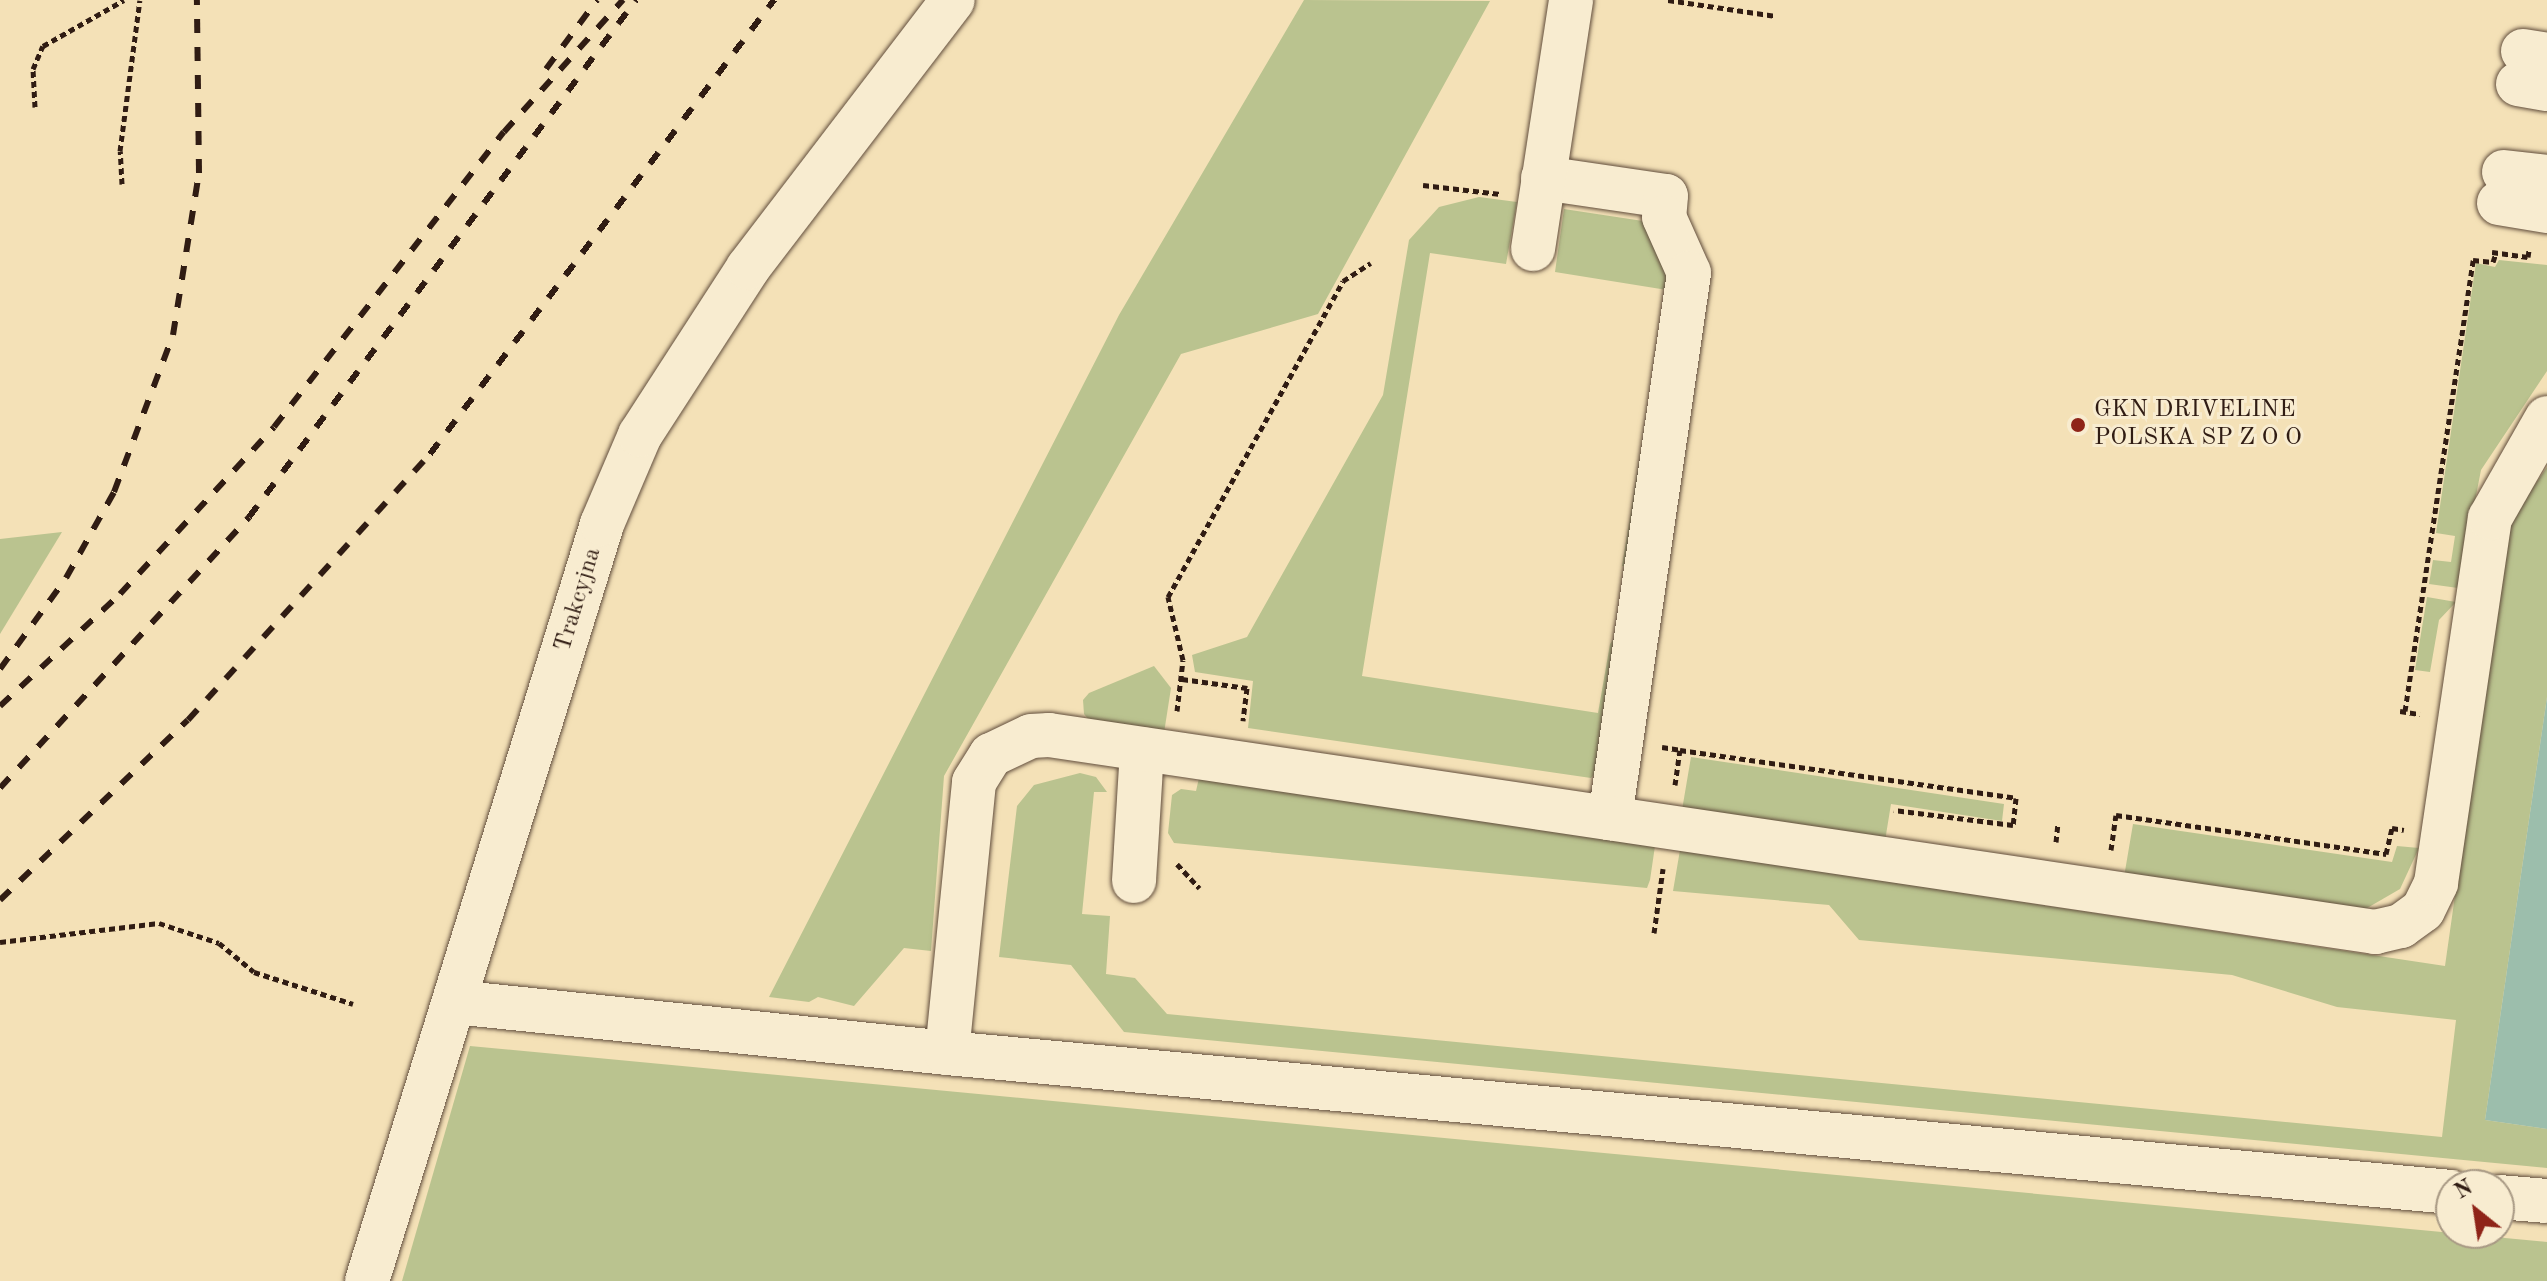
<!DOCTYPE html>
<style>
body{margin:0}
#map{position:relative;width:2547px;height:1281px;overflow:hidden;background:#f4e1b7;font-family:"Old Standard TT",serif}
div>[style]{position:absolute}
.green>*{inset:0;background:#bac38f}
.water>*{inset:0;background:#9cbeac}
.path>*{height:5px;margin-top:-2.5px;transform-origin:0;background:repeating-linear-gradient(90deg,#301c13 0 6px,transparent 0 10px)}
.roads{filter:drop-shadow(0 0 2px #614d3c) drop-shadow(0 0 2px #614d3c)}
.minor>*{height:44px;margin:-22px;padding:0 22px;transform-origin:22px;border-radius:22px;background:#f8ecd0}
.rail>*{height:6px;margin-top:-3px;transform-origin:0;background:repeating-linear-gradient(90deg,#301c13 0 14px,transparent 0 28px)}
.dots>*{width:22px;height:22px;translate:-50% -50%;box-sizing:border-box;border:4px solid #f8ecd0;border-radius:50%}
span{translate:-50% -50%;white-space:nowrap;text-align:center;line-height:1.15;-webkit-text-stroke:6px #f8ecd0;paint-order:stroke}
.poi-label{font-size:24px;color:#301c13}
.left{translate:0 -50%;text-align:left}
.street-label{font-size:24px;color:#301c13}
.north{position:absolute;left:2435px;top:1169px;width:80px;height:80px;box-sizing:border-box;background:#f8ecd0;border:2px solid #a89984;border-radius:50%;rotate:330deg;font-size:22px;font-weight:700;line-height:32px;text-align:center;color:#301c13}
.north::after{content:'';display:block;margin:auto;width:28px;height:36px;background:#8f2418;clip-path:polygon(50% 0,100% 100%,50% 72%,0 100%)}
</style>
<div id="map">
<div class="green">
<div style="clip-path:polygon(1304px 0,1490px 1px,1318px 314px,1181px 354px,944px 776px,931px 951px,904px 948px,854px 1006px,818px 997px,809px 1002px,769px 997px,1119px 315px)"></div>
<div style="clip-path:polygon(1479px 197px,1517px 202px,1506px 264px,1430px 253px,1362px 676px,1598px 713px,1610px 644px,1622px 628px,1601px 767px,1591px 778px,1248px 728px,1253px 681px,1195px 672px,1192px 655px,1247px 637px,1383px 395px,1409px 240px,1439px 207px)"></div>
<div style="clip-path:polygon(1564px 209px,1656px 223px,1670px 262px,1632px 567px,1622px 566px,1667px 290px,1555px 272px)"></div>
<div style="clip-path:polygon(2499px 260px,2547px 265px,2547px 371px,2481px 470px,2458px 588px,2429px 584px,2433px 560px,2451px 562px,2455px 536px,2436px 533px,2476px 263px,2495px 267px)"></div>
<div style="clip-path:polygon(2547px 467px,2547px 697px,2485px 1120px,2547px 1129px,2547px 1168px,1124px 1032px,1071px 965px,999px 957px,1017px 806px,1034px 785px,1080px 773px,1096px 777px,1107px 792px,1094px 792px,1082px 914px,1110px 916px,1106px 974px,1135px 978px,1167px 1014px,2442px 1137px,2456px 1020px,2337px 1007px,2232px 975px,1859px 940px,1829px 905px,1673px 891px,1680px 850px,2445px 966px,2506px 537px,2519px 508px)"></div>
<div style="clip-path:polygon(62px 532px,0 634px,0 539px)"></div>
<div style="clip-path:polygon(2427px 597px,2456px 602px,2439px 620px,2430px 672px,2415px 670px)"></div>
<div style="clip-path:polygon(1154px 666px,1171px 688px,1164px 733px,1089px 720px,1084px 714px,1083px 700px,1089px 693px)"></div>
<div style="clip-path:polygon(1691px 757px,2004px 804px,2002px 821px,1891px 804px,1885px 841px,1682px 810px)"></div>
<div style="clip-path:polygon(1199px 778px,1655px 846px,1650px 880px,1647px 888px,1174px 843px,1168px 833px,1172px 795px,1181px 789px,1196px 791px)"></div>
<div style="clip-path:polygon(2133px 824px,2392px 862px,2397px 846px,2419px 848px,2400px 889px,2362px 911px,2124px 877px)"></div>
<div style="clip-path:polygon(470px 1046px,2547px 1242px,2547px 1281px,402px 1281px)"></div>
</div>
<div class="water">
<div style="clip-path:polygon(2547px 697px,2547px 1129px,2485px 1120px)"></div>
</div>
<div class="path">
<div style="left:1668px;top:0;width:109px;rotate:8.4deg"></div>
<div style="left:35px;top:107px;width:38px;rotate:-93deg"></div>
<div style="left:33px;top:69px;width:25px;rotate:-67deg"></div>
<div style="left:43px;top:46px;width:93px;rotate:-29.6deg"></div>
<div style="left:122px;top:184px;width:33px;rotate:-93deg"></div>
<div style="left:120px;top:151px;width:152px;rotate:-82.5deg"></div>
<div style="left:1423px;top:185px;width:78px;rotate:6.7deg"></div>
<div style="left:2492px;top:252px;width:36px;rotate:8deg"></div>
<div style="left:2528px;top:257px;width:7px;rotate:-82deg"></div>
<div style="left:1182px;top:679px;width:66px;rotate:7.9deg"></div>
<div style="left:1247px;top:688px;width:33px;rotate:97deg"></div>
<div style="left:1177px;top:711px;width:51px;rotate:-83.3deg"></div>
<div style="left:1183px;top:660px;width:65px;rotate:-103.4deg"></div>
<div style="left:1168px;top:597px;width:361px;rotate:-61deg"></div>
<div style="left:1343px;top:281px;width:33px;rotate:-33deg"></div>
<div style="left:2400px;top:711px;width:20px;rotate:9deg"></div>
<div style="left:2405px;top:711px;width:456px;rotate:-81.4deg"></div>
<div style="left:2473px;top:260px;width:20px;rotate:6deg"></div>
<div style="left:2493px;top:262px;width:9px;rotate:-72deg"></div>
<div style="left:1662px;top:747px;width:18px;rotate:9deg"></div>
<div style="left:1675px;top:785px;width:35px;rotate:-82deg"></div>
<div style="left:1680px;top:750px;width:339px;rotate:8.1deg"></div>
<div style="left:2016px;top:798px;width:27px;rotate:96deg"></div>
<div style="left:2013px;top:825px;width:120px;rotate:-172.8deg"></div>
<div style="left:2056px;top:842px;width:19px;rotate:-84deg"></div>
<div style="left:2111px;top:850px;width:35px;rotate:-82deg"></div>
<div style="left:2116px;top:815px;width:273px;rotate:8.2deg"></div>
<div style="left:2386px;top:854px;width:27px;rotate:-77deg"></div>
<div style="left:2392px;top:828px;width:12px;rotate:9deg"></div>
<div style="left:1177px;top:864px;width:33px;rotate:47deg"></div>
<div style="left:1654px;top:933px;width:65px;rotate:-82deg"></div>
<div style="left:0;top:942px;width:160px;rotate:-6.8deg"></div>
<div style="left:159px;top:923px;width:63px;rotate:18.4deg"></div>
<div style="left:219px;top:943px;width:45px;rotate:39.6deg"></div>
<div style="left:254px;top:972px;width:104px;rotate:17.9deg"></div>
</div>
<div class="roads">
<div class="minor">
<div style="left:2523px;top:51px;width:24px;rotate:9deg"></div>
<div style="left:2518px;top:84px;width:29px;rotate:10deg"></div>
<div style="left:2504px;top:172px;width:43px;rotate:6.6deg"></div>
<div style="left:1543px;top:178px;width:124px;rotate:8.3deg"></div>
<div style="left:1666px;top:196px;width:21px;rotate:95deg"></div>
<div style="left:1664px;top:217px;width:61px;rotate:65.9deg"></div>
<div style="left:1689px;top:273px;width:551px;rotate:98.25deg"></div>
<div style="left:2499px;top:203px;width:49px;rotate:9.5deg"></div>
<div style="left:1533px;top:249px;width:252px;rotate:-81.3deg"></div>
<div style="left:1134px;top:881px;width:132px;rotate:-86.5deg"></div>
<div style="left:454px;top:1002px;width:496px;rotate:5.9deg"></div>
<div style="left:947px;top:1053px;width:1510px;rotate:5.28deg"></div>
<div style="left:947px;top:1053px;width:272px;rotate:-84.3deg"></div>
<div style="left:974px;top:782px;width:32px;rotate:-58deg"></div>
<div style="left:991px;top:755px;width:44px;rotate:-25.4deg"></div>
<div style="left:1031px;top:736px;width:18px;rotate:-3deg"></div>
<div style="left:1049px;top:735px;width:1341px;rotate:8.45deg"></div>
<div style="left:2375px;top:932px;width:27px;rotate:-13deg"></div>
<div style="left:2401px;top:926px;width:27px;rotate:-36deg"></div>
<div style="left:2423px;top:910px;width:30px;rotate:-64deg"></div>
<div style="left:2436px;top:883px;width:369px;rotate:-81.6deg"></div>
<div style="left:2490px;top:518px;width:115px;rotate:-60.3deg"></div>
<div style="left:2499px;top:1197px;width:48px;rotate:4.8deg"></div>
<div style="left:367px;top:1281px;width:793px;rotate:-72.75deg"></div>
<div style="left:602px;top:524px;width:97px;rotate:-66.9deg"></div>
<div style="left:640px;top:435px;width:199px;rotate:-57.1deg"></div>
<div style="left:748px;top:268px;width:337px;rotate:-52.6deg"></div>
</div>
</div>
<div class="rail">
<div style="left:546px;top:69px;width:86px;rotate:-53.5deg"></div>
<div style="left:0;top:669px;width:112px;rotate:-54deg"></div>
<div style="left:66px;top:578px;width:98px;rotate:-60.8deg"></div>
<div style="left:114px;top:492px;width:168px;rotate:-69.4deg"></div>
<div style="left:173px;top:335px;width:164px;rotate:-80.9deg"></div>
<div style="left:199px;top:173px;width:173px;rotate:-90.7deg"></div>
<div style="left:0;top:706px;width:164px;rotate:-43deg"></div>
<div style="left:120px;top:594px;width:227px;rotate:-47.3deg"></div>
<div style="left:274px;top:427px;width:374px;rotate:-52.1deg"></div>
<div style="left:504px;top:132px;width:178px;rotate:-48deg"></div>
<div style="left:0;top:788px;width:368px;rotate:-47.4deg"></div>
<div style="left:249px;top:517px;width:646px;rotate:-53.18deg"></div>
<div style="left:0;top:900px;width:260px;rotate:-43.8deg"></div>
<div style="left:188px;top:720px;width:360px;rotate:-47.7deg"></div>
<div style="left:430px;top:454px;width:570px;rotate:-52.85deg"></div>
</div>
<div class="dots">
<div style="left:2078px;top:425px;background:#8f2418"></div>
</div>
<div class="poi-label">
<span class="left" style="left:2094px;top:425px">GKN DRIVELINE<br>POLSKA SP Z O O</span>
</div>
<div class="street-label">
<span style="left:579px;top:600px;rotate:-73deg">Trakcyjna</span>
</div>
<div class="north">N</div>
</div>
